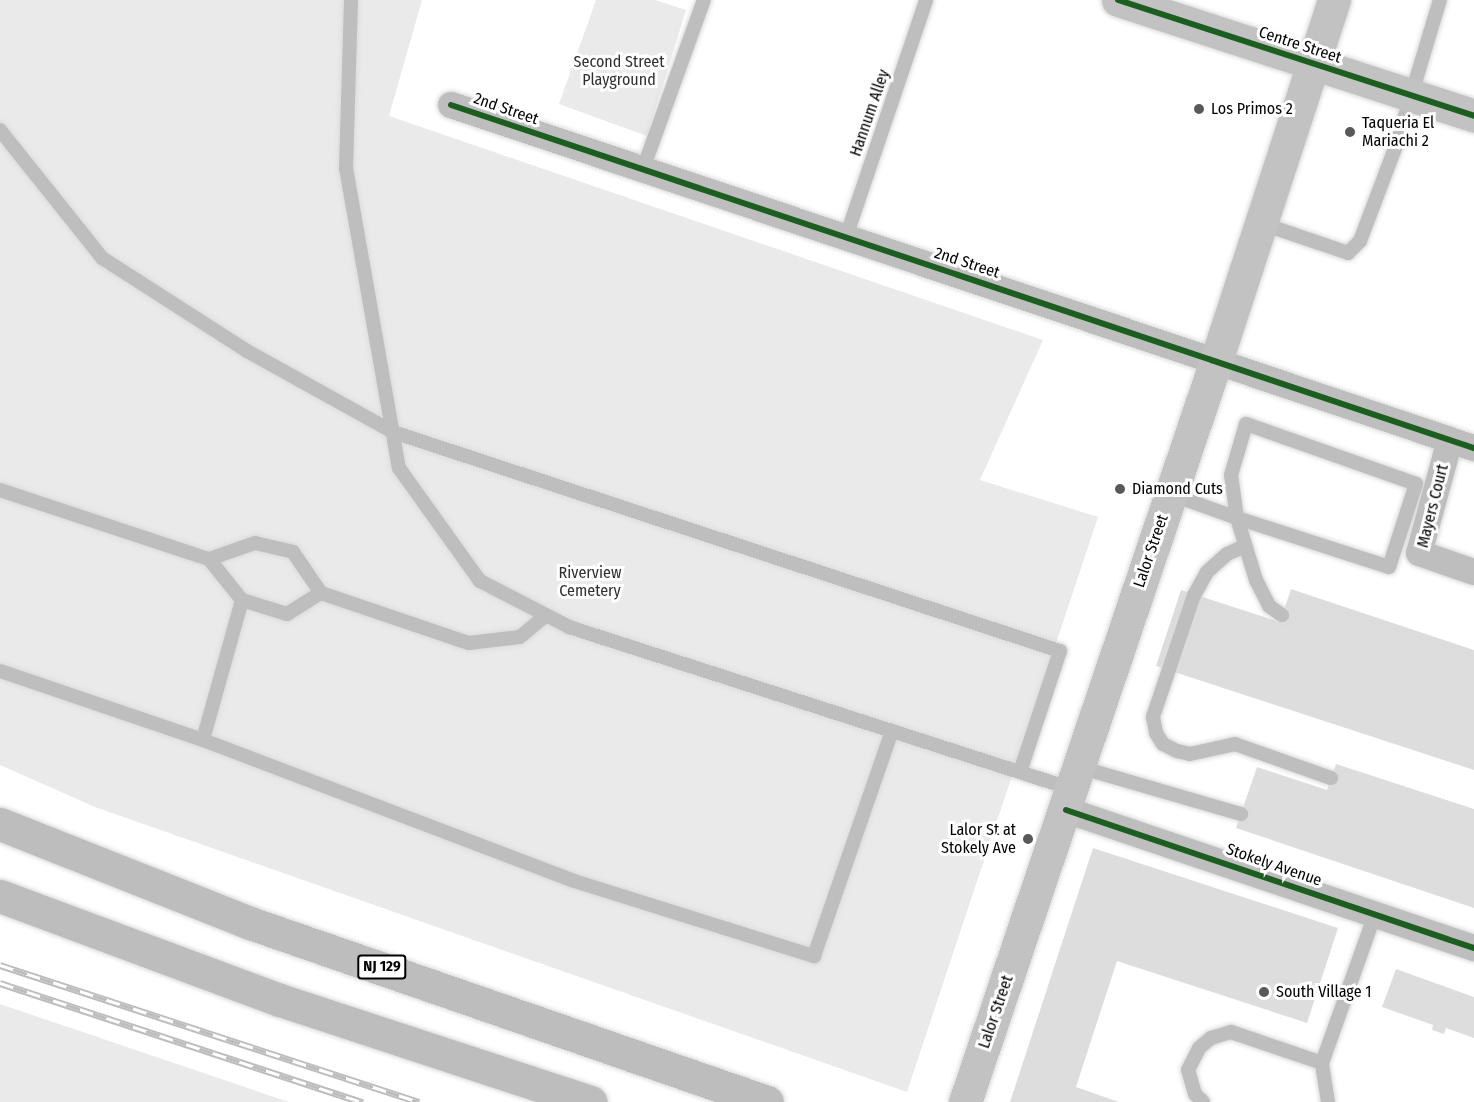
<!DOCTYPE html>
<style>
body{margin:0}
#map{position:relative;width:1474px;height:1102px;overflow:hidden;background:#fff;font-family:"Fira Sans Condensed",sans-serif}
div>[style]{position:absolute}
.green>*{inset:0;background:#eaeaea}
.building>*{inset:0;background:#ddd}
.roads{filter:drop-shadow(0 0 2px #dbdbdb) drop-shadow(0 0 2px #dbdbdb)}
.lane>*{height:14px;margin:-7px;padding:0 7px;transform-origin:7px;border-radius:7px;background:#bebebe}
.street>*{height:26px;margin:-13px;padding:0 13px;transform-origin:13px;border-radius:13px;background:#bebebe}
.secondary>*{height:33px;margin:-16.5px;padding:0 16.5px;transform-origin:16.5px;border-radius:16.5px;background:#c2c2c2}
.highway>*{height:33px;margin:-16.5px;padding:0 16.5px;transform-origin:16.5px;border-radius:16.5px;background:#bdbdbd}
.rail>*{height:7px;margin-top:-3.5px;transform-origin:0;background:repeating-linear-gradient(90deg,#fff 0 14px,#bdbdbd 0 28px);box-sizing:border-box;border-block:2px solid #bdbdbd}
.cycleway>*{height:6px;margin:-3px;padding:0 3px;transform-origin:3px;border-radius:3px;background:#1b5e20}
.dots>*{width:16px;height:16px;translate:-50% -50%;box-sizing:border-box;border:3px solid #fff;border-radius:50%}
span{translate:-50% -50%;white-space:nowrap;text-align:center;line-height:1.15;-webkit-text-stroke:6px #fff;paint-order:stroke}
.shield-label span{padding:2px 4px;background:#fff;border:2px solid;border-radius:4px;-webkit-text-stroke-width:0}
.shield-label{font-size:15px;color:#000;font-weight:700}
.street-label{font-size:16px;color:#000}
.park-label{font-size:16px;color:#303030}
.poi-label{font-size:16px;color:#000}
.left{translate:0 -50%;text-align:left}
.right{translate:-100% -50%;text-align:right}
</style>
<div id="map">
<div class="green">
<div style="clip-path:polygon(0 0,422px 0,389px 116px,1043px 340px,980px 480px,1098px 517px,907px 1092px,95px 807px,0 765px)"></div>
<div style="clip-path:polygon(596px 0,655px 0,686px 10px,647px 136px,559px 104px)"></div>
<div style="clip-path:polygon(0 1004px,289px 1102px,0 1102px)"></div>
</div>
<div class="building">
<div style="clip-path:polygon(1291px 589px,1474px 650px,1474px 770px,1156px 666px,1181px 590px,1280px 622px)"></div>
<div style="clip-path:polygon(1336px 764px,1474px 809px,1474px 908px,1236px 828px,1257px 767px,1327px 790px)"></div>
<div style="clip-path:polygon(1093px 848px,1338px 928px,1307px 1023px,1117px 961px,1076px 1087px,1119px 1102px,1010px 1102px)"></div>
<div style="clip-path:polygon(1396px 969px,1474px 997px,1474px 1038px,1446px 1028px,1444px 1034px,1432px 1030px,1433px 1025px,1382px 1007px)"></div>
</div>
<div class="roads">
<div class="lane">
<div style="left:351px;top:0;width:168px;rotate:91.7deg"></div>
<div style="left:346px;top:168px;width:305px;rotate:80deg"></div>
<div style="left:399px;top:468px;width:139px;rotate:54.4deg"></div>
<div style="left:480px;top:581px;width:100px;rotate:27.3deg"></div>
<div style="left:569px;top:627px;width:528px;rotate:17.85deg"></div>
<div style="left:0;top:130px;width:164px;rotate:51.4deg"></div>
<div style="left:102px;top:258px;width:172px;rotate:32.7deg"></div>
<div style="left:247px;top:351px;width:167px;rotate:29deg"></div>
<div style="left:393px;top:432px;width:702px;rotate:18.18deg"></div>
<div style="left:1060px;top:651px;width:127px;rotate:108.3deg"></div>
<div style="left:643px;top:169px;width:180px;rotate:-70.2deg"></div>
<div style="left:1260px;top:223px;width:93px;rotate:18.8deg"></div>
<div style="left:1348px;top:253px;width:17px;rotate:-45deg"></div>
<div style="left:1360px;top:241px;width:105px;rotate:-69.3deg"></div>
<div style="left:1397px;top:143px;width:149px;rotate:-73.3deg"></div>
<div style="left:846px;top:237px;width:250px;rotate:-71.3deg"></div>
<div style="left:1246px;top:424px;width:180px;rotate:19.4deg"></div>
<div style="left:1416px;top:484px;width:87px;rotate:108deg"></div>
<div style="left:1389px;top:567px;width:160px;rotate:-162.1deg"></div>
<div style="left:1237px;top:518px;width:43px;rotate:-97.9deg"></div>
<div style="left:1231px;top:475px;width:53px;rotate:-73.6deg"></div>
<div style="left:0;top:490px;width:220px;rotate:18.3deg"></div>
<div style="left:209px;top:559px;width:49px;rotate:-19.2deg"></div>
<div style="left:255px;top:543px;width:39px;rotate:13deg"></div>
<div style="left:293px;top:552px;width:50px;rotate:55.7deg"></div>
<div style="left:321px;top:593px;width:156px;rotate:18.7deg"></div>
<div style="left:469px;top:643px;width:51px;rotate:-6.7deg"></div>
<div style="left:520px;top:637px;width:34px;rotate:-40deg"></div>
<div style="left:1170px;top:494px;width:71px;rotate:19.7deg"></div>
<div style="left:1237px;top:518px;width:65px;rotate:73deg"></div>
<div style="left:1256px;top:580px;width:29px;rotate:63deg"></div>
<div style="left:1269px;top:606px;width:16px;rotate:35deg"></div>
<div style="left:1245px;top:546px;width:20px;rotate:156deg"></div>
<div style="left:1227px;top:554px;width:27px;rotate:138deg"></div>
<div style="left:1207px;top:572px;width:26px;rotate:119deg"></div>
<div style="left:1194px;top:595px;width:129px;rotate:108.6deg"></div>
<div style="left:1153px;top:717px;width:16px;rotate:79deg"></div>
<div style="left:1156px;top:733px;width:13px;rotate:58deg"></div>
<div style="left:1163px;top:744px;width:16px;rotate:27deg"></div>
<div style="left:1177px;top:751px;width:13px;rotate:13deg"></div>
<div style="left:1190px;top:754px;width:46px;rotate:-12.5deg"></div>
<div style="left:1235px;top:744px;width:102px;rotate:19.5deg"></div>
<div style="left:209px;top:559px;width:53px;rotate:51.2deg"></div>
<div style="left:242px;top:600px;width:47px;rotate:17.3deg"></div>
<div style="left:287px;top:614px;width:40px;rotate:-32deg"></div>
<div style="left:242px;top:600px;width:145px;rotate:105.6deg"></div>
<div style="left:203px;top:740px;width:394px;rotate:20.8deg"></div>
<div style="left:571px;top:880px;width:255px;rotate:17.4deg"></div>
<div style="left:814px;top:956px;width:238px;rotate:-70.9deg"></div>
<div style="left:0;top:671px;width:214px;rotate:18.8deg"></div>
<div style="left:1079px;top:767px;width:169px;rotate:16.2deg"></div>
<div style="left:1203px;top:1102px;width:11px;rotate:-135deg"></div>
<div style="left:1195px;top:1094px;width:25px;rotate:-106deg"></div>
<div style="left:1188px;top:1070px;width:25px;rotate:-63deg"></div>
<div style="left:1199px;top:1048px;width:16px;rotate:-40deg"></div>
<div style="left:1211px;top:1038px;width:21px;rotate:-17deg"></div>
<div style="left:1231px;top:1032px;width:96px;rotate:18.8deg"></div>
<div style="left:1328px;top:1102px;width:39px;rotate:-99deg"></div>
<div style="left:1322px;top:1063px;width:158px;rotate:-70.4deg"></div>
</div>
<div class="street">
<div style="left:451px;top:105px;width:1079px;rotate:18.54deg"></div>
<div style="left:1450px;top:440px;width:117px;rotate:105.3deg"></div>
<div style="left:1419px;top:553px;width:58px;rotate:19.1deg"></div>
<div style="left:1066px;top:810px;width:431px;rotate:18.7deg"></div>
</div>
<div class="secondary">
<div style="left:1118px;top:0;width:374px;rotate:18deg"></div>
<div style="left:965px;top:1102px;width:782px;rotate:-71.29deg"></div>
<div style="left:1216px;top:361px;width:380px;rotate:-71.9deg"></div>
</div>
<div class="highway">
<div style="left:0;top:824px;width:269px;rotate:21.6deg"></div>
<div style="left:250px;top:923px;width:547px;rotate:19.1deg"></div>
<div style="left:0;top:896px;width:299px;rotate:20.4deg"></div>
<div style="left:280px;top:1000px;width:327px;rotate:18.2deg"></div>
</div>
</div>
<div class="rail">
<div style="left:0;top:965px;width:441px;rotate:18.1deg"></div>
<div style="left:0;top:983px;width:382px;rotate:18.2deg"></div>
</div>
<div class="cycleway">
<div style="left:1118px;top:0;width:374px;rotate:18deg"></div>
<div style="left:451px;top:105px;width:1079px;rotate:18.54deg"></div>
<div style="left:1066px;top:810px;width:431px;rotate:18.7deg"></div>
</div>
<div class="dots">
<div style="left:1199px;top:109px;background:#595959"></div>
<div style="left:1350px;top:132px;background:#595959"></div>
<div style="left:1120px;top:489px;background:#595959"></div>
<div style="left:1028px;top:839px;background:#595959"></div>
<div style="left:1264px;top:992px;background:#595959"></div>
</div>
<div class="shield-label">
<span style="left:382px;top:967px">NJ 129</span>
</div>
<div class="street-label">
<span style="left:1300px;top:45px;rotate:18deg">Centre Street</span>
<span style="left:506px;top:109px;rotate:19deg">2nd Street</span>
<span style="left:870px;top:113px;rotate:-71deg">Hannum Alley</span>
<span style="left:967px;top:263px;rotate:18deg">2nd Street</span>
<span style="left:1433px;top:506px;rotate:-76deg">Mayers Court</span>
<span style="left:1151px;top:551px;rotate:-71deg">Lalor Street</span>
<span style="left:1274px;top:865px;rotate:19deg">Stokely Avenue</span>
<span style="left:996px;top:1012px;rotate:-71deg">Lalor Street</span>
</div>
<div class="park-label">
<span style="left:619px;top:71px">Second Street<br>Playground</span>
<span style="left:590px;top:582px">Riverview<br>Cemetery</span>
</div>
<div class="poi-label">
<span class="left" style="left:1211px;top:109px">Los Primos 2</span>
<span class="left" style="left:1362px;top:132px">Taqueria El<br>Mariachi 2</span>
<span class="left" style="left:1132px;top:489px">Diamond Cuts</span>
<span class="right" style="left:1016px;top:839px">Lalor St at<br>Stokely Ave</span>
<span class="left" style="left:1276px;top:992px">South Village 1</span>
</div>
</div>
